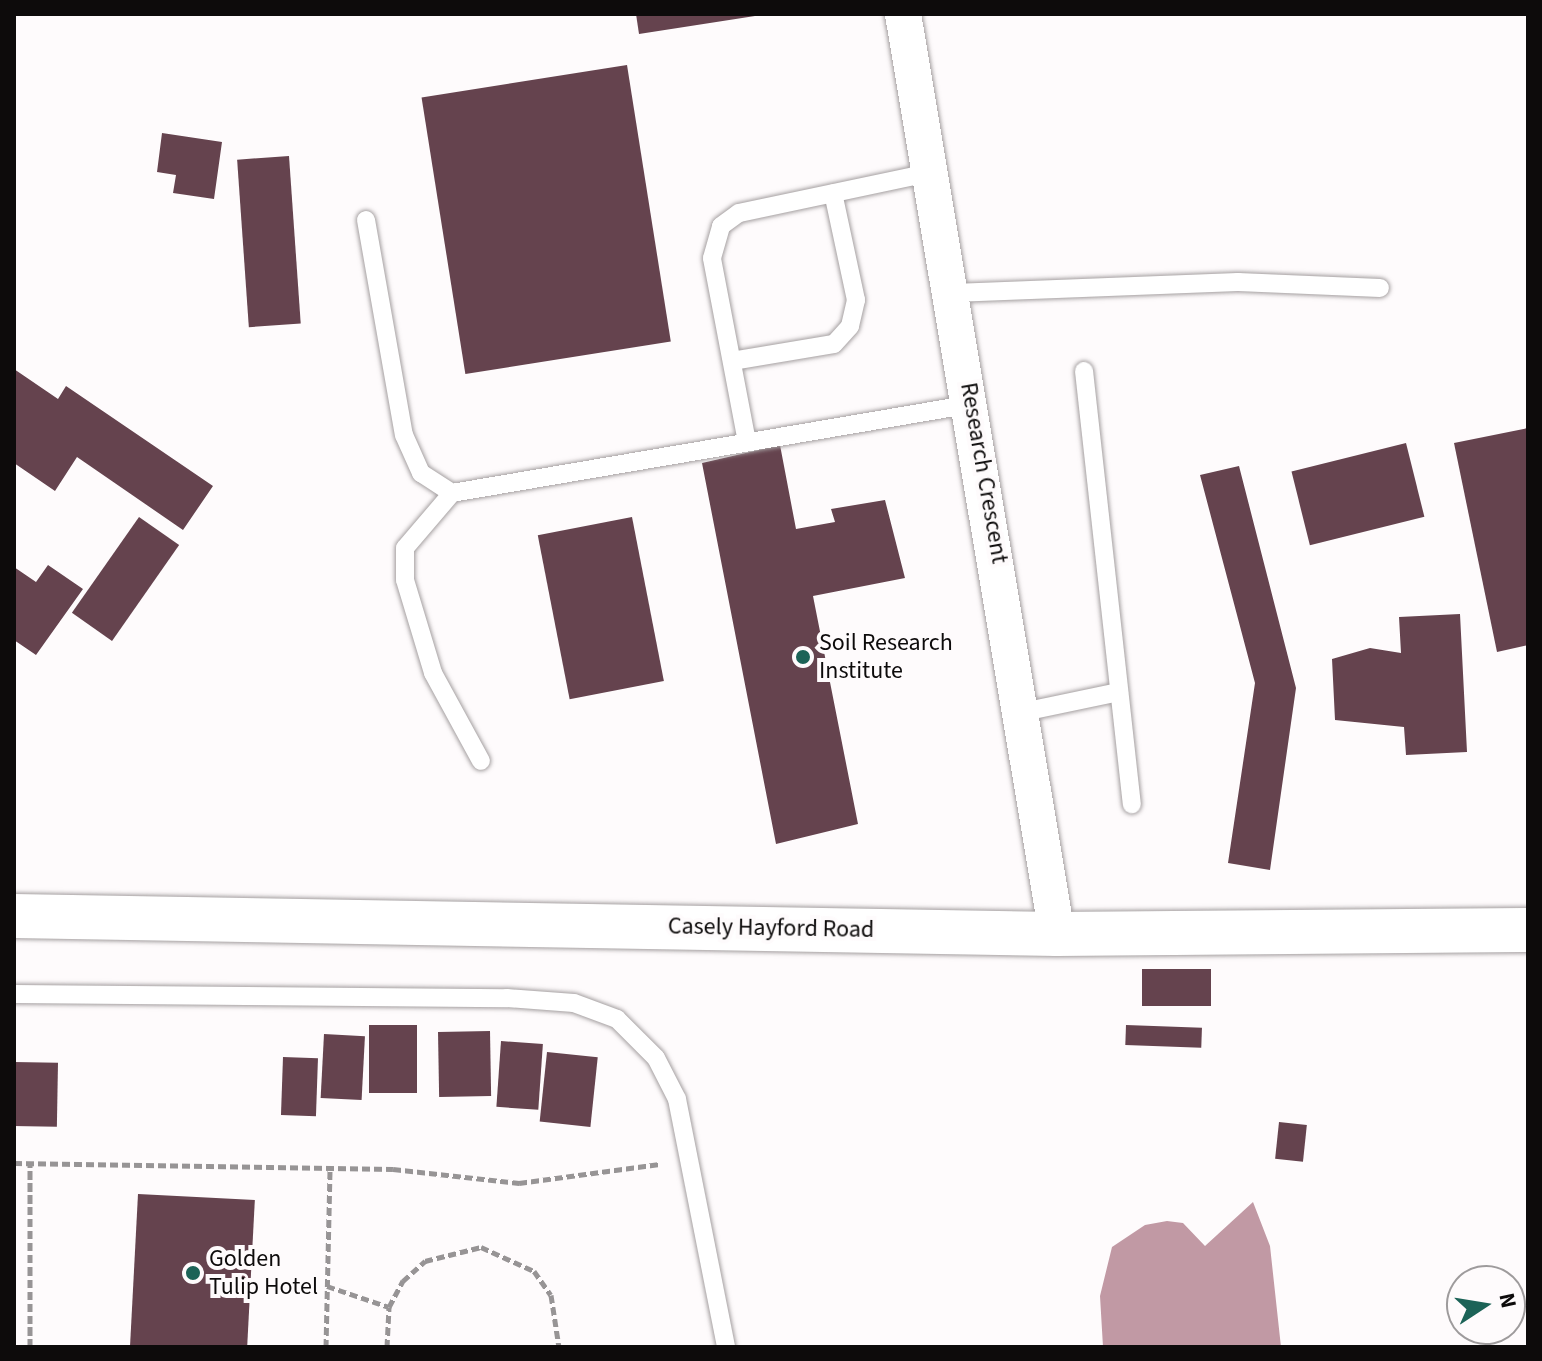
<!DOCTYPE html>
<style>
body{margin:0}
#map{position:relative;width:1542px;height:1361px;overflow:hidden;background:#fefbfc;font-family:"Source Sans 3",sans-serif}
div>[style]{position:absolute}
.water>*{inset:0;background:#c199a4}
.building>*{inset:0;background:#65434e;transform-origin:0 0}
.path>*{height:5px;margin-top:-2.5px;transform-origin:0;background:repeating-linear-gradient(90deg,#979495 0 8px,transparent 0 12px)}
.roads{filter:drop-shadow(0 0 2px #a5a0a1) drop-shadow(0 0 2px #a5a0a1)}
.service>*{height:18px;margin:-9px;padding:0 9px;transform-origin:9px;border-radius:9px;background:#fff}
.minor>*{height:36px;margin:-18px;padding:0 18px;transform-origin:18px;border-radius:18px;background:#fff}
.tertiary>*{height:44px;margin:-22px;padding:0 22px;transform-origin:22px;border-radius:22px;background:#fff}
.dots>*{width:22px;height:22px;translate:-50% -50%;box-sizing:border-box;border:4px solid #fefbfc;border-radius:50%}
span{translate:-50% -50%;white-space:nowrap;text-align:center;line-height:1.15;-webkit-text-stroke:8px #fefbfc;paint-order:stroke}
.street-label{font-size:24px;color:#0d0b0b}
.poi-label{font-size:24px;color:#0d0b0b}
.left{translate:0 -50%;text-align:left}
.frame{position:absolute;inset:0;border:16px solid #0d0b0b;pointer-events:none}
.north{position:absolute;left:1446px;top:1265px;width:80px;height:80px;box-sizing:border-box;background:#fefbfc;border:2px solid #9e9b9c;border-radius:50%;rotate:78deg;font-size:22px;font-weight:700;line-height:32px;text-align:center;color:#0d0b0b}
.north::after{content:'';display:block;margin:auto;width:28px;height:36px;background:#1c6357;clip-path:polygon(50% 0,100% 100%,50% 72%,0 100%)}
</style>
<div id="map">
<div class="water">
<div style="clip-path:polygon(1253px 1202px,1270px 1246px,1281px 1347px,1103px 1347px,1100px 1296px,1112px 1247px,1145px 1225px,1167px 1221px,1183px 1223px,1205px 1246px)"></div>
</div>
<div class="building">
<div style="clip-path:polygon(636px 14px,755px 14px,755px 16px,639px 34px)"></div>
<div style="left:627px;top:65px;width:280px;height:208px;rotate:81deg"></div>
<div style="clip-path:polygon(162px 133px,222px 142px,214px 199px,173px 193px,176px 175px,157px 172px)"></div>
<div style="left:289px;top:156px;width:168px;height:52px;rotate:86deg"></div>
<div style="clip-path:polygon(14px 369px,58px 399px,66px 386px,213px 486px,183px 530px,77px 457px,55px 491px,14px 463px)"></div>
<div style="clip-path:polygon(1528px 428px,1528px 645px,1497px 652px,1454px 443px)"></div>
<div style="left:1406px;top:443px;width:76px;height:118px;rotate:76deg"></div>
<div style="clip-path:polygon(780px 445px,796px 529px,835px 522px,831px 509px,885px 500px,905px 578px,813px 596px,858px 824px,776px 844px,702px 463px)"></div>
<div style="clip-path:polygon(1239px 466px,1296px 688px,1270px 870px,1228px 863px,1255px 683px,1200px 475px)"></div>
<div style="left:139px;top:517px;width:49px;height:117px;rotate:35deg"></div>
<div style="left:632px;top:517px;width:167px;height:96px;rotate:79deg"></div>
<div style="clip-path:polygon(48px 565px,83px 589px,36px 655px,14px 640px,14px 567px,36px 582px)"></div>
<div style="clip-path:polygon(1460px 614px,1467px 752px,1406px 755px,1404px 727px,1335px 720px,1332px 659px,1370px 648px,1401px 653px,1399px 617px)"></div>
<div style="left:1211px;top:969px;width:37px;height:69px;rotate:90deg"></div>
<div style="left:369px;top:1025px;width:48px;height:68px"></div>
<div style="left:1126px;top:1025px;width:76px;height:20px;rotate:2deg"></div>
<div style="left:490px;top:1031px;width:65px;height:52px;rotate:89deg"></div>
<div style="left:324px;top:1034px;width:41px;height:64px;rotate:3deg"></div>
<div style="left:501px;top:1041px;width:42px;height:66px;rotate:4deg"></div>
<div style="left:547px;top:1052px;width:51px;height:70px;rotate:6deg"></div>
<div style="left:283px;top:1057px;width:35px;height:58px;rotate:2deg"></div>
<div style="left:14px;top:1062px;width:44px;height:64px;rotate:1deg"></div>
<div style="left:1279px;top:1122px;width:28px;height:37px;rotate:6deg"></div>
<div style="left:138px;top:1194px;width:117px;height:153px;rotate:3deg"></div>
</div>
<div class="path">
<div style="left:14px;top:1163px;width:379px;rotate:0.9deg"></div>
<div style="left:393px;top:1169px;width:127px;rotate:6.3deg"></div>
<div style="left:519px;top:1183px;width:142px;rotate:-7.7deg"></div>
<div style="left:327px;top:1286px;width:65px;rotate:18.7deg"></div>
<div style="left:30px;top:1347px;width:184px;rotate:-90deg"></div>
<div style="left:326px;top:1347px;width:179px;rotate:-88.7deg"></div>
<div style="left:387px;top:1347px;width:40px;rotate:-87.1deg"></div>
<div style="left:389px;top:1307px;width:30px;rotate:-62deg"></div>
<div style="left:403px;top:1281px;width:30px;rotate:-42deg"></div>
<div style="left:425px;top:1261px;width:58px;rotate:-14deg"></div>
<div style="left:481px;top:1247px;width:58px;rotate:24.4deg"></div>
<div style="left:534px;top:1271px;width:29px;rotate:55deg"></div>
<div style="left:551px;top:1295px;width:53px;rotate:81.3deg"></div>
</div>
<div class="roads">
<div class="service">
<div style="left:366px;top:220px;width:218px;rotate:80deg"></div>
<div style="left:404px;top:435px;width:42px;rotate:65.9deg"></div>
<div style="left:421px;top:473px;width:37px;rotate:33deg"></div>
<div style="left:452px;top:493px;width:528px;rotate:-9.71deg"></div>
<div style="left:953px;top:293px;width:285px;rotate:-2.2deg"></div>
<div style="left:1238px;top:282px;width:142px;rotate:2.4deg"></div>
<div style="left:732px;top:361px;width:103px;rotate:-9.5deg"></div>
<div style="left:834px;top:344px;width:24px;rotate:-48deg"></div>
<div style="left:850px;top:326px;width:27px;rotate:-77deg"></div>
<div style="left:856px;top:300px;width:109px;rotate:-102.1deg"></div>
<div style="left:1084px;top:371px;width:436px;rotate:83.7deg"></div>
<div style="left:747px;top:442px;width:187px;rotate:-100.8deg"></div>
<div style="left:712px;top:258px;width:33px;rotate:-74deg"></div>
<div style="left:721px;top:226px;width:22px;rotate:-36deg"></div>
<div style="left:739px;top:213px;width:198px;rotate:-11.9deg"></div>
<div style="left:452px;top:493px;width:72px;rotate:130.5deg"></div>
<div style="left:405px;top:548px;width:32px;rotate:90deg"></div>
<div style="left:405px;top:580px;width:97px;rotate:73.2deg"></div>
<div style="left:433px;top:673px;width:100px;rotate:61.4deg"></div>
<div style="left:1023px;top:712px;width:98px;rotate:-11.8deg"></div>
<div style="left:14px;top:994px;width:493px;rotate:0.5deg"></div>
<div style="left:507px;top:998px;width:67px;rotate:4.3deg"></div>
<div style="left:574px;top:1003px;width:46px;rotate:20.4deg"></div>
<div style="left:617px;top:1019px;width:55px;rotate:45deg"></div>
<div style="left:656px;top:1058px;width:46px;rotate:62.9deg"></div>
<div style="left:677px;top:1099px;width:253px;rotate:78.8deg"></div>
</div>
<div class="minor">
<div style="left:903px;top:14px;width:933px;rotate:80.5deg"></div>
</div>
<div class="tertiary">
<div style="left:14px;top:916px;width:1043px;rotate:0.99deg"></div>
<div style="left:1057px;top:934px;width:471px;rotate:-0.5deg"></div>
</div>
</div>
<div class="dots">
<div style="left:803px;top:657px;background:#1c6357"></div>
<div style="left:193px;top:1273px;background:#1c6357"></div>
</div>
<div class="street-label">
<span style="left:984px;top:473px;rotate:80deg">Research Crescent</span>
<span style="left:771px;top:928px;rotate:1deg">Casely Hayford Road</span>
</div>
<div class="poi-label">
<span class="left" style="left:819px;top:657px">Soil Research<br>Institute</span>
<span class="left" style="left:209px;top:1273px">Golden<br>Tulip Hotel</span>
</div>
<div class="frame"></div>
<div class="north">N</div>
</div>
